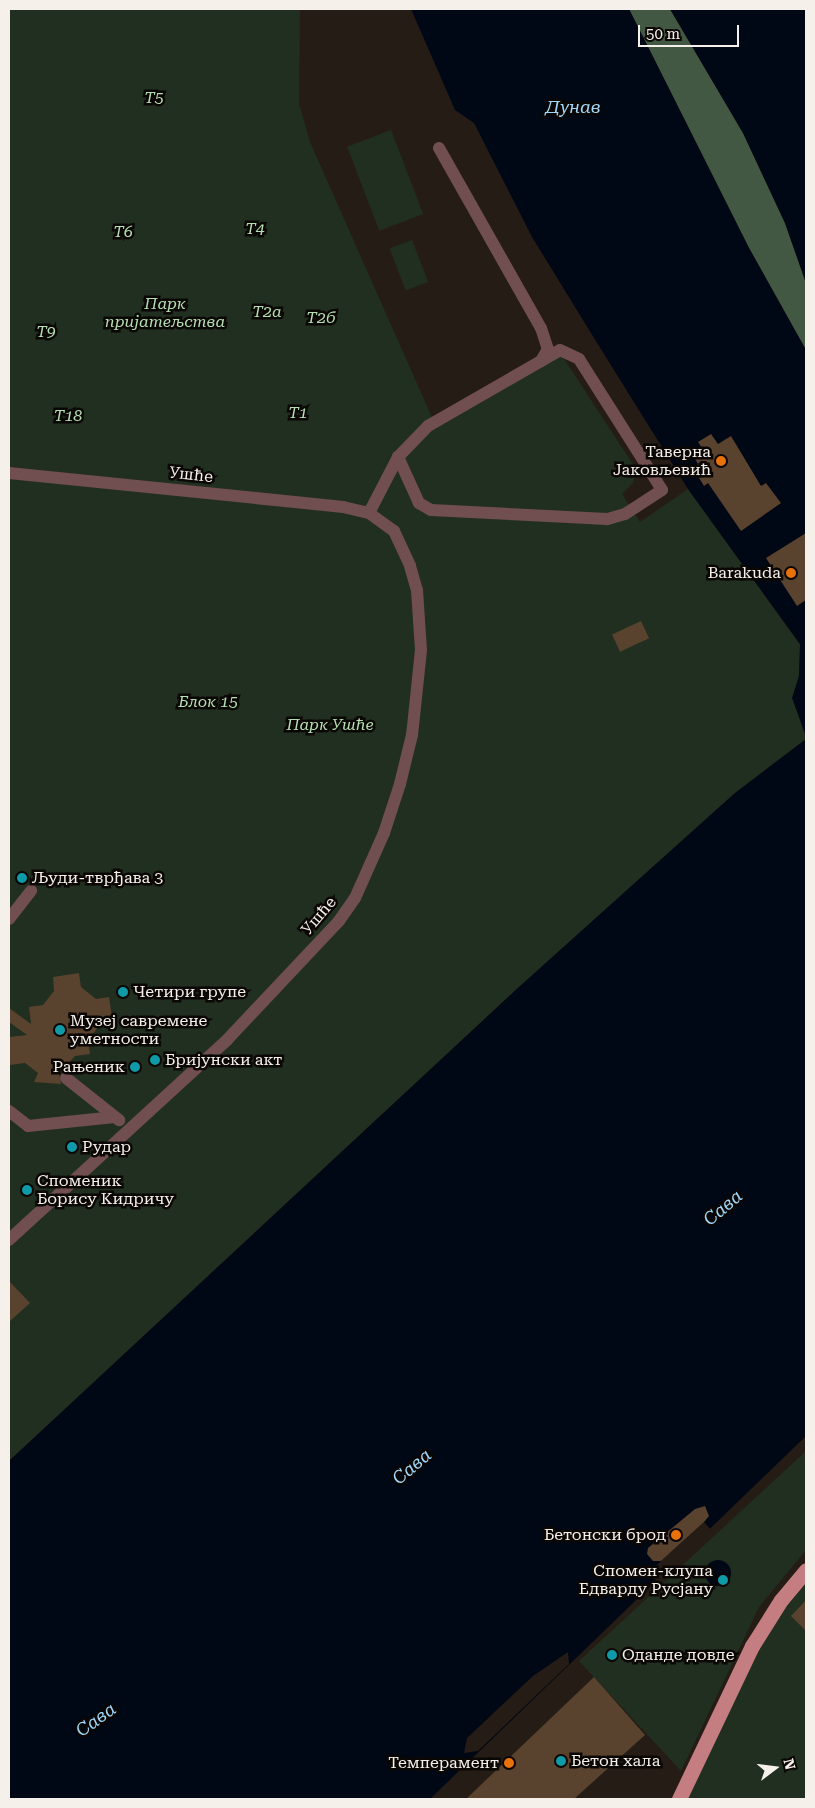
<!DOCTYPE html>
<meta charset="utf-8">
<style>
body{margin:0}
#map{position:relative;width:815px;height:1808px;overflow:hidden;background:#251c15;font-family:"Roboto Serif",serif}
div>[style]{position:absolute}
.green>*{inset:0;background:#212f20;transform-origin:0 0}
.forest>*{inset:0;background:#435842}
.water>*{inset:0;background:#000715}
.round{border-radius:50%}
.pier>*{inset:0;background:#251c15}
.building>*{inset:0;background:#59422e;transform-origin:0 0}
.minor>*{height:12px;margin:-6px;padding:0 6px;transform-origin:6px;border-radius:6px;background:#714e4f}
.major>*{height:15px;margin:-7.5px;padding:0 7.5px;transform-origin:7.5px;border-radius:7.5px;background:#c47d80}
.dots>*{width:14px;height:14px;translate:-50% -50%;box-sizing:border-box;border:2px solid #0b0705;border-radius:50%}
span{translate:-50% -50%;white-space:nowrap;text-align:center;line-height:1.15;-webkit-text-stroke:5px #0b0705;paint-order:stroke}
.park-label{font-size:16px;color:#b5dfb2;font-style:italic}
.poi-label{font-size:16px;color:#f6f0eb}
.right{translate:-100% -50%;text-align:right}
.left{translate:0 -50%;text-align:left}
.street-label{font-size:16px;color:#f6f0eb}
.water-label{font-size:18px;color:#a0d7fa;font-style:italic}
.frame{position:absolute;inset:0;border:10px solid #f6f0eb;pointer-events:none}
.north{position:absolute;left:750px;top:1743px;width:50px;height:50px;-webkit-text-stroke:4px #0b0705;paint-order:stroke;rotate:75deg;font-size:14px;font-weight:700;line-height:20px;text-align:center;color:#f6f0eb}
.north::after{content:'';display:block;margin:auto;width:18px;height:22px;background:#f6f0eb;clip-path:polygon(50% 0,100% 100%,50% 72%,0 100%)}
.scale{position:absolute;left:638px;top:25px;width:101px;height:22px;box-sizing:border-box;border:2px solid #f6f0eb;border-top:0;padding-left:6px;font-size:15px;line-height:18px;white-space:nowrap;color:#f6f0eb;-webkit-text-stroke:4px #0b0705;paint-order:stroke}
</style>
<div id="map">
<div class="green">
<div style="clip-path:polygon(9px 9px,300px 9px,299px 103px,310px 142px,434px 422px,555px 345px,636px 469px,633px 483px,622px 494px,640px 522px,688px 489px,800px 645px,799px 676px,793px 698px,806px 739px,735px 793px,519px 987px,9px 1461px)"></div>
<div style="left:391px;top:130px;width:90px;height:47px;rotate:69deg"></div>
<div style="left:412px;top:240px;width:45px;height:24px;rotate:69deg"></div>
<div style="clip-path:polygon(806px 1451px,806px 1550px,759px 1607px,681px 1771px,579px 1661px)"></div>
<div style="clip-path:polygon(806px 1582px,806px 1799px,687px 1799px,763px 1639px,791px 1598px)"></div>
</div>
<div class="forest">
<div style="clip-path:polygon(629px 9px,670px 9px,743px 133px,785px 223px,806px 283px,806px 350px,749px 248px)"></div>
</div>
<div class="water">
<div style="clip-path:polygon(411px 9px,629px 9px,749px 248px,806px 350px,806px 736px,792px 698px,799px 676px,800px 644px,688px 489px,586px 325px,532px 237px,474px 123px,455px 110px)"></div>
<div style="clip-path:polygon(670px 9px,806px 9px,806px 283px,785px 223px,743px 133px)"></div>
<div style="clip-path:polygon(806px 739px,806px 1436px,430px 1799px,9px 1799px,9px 1461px,519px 987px,735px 793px)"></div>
<div class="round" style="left:705px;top:1560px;width:26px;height:26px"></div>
</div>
<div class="pier">
<div style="clip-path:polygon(704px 1522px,711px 1530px,657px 1582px,649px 1572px)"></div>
<div style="clip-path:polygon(568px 1652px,569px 1664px,478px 1751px,464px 1753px,467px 1738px,533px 1676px)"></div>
</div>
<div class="building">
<div style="clip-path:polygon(711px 434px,718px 444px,731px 436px,761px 486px,766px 483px,781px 503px,741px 531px,708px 483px,704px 486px,693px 468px,698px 464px,694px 457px,704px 451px,698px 442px)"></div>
<div style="clip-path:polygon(806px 533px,806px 600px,797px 606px,766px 558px)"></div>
<div style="left:641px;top:621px;width:19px;height:32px;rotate:65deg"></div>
<div style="clip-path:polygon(79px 973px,81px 987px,96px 999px,109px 997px,113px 1024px,99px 1026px,88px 1040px,90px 1054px,75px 1056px,59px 1073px,61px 1084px,34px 1082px,38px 1073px,25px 1063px,10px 1065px,9px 1037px,27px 1035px,9px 1022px,9px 1008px,31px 1024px,29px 1007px,43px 1005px,54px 991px,53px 977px)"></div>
<div style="clip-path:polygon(9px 1281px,30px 1303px,9px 1322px)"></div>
<div style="clip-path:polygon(705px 1506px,709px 1516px,704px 1522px,661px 1561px,653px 1561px,647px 1554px,648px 1548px,695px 1509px)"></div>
<div style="clip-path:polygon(806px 1600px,806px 1631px,791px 1616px)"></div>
<div style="clip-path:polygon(594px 1677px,645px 1735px,574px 1799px,466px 1799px)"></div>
</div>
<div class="minor">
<div style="left:439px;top:148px;width:207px;rotate:60.5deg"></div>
<div style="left:541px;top:328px;width:22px;rotate:72deg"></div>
<div style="left:548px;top:349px;width:14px;rotate:120deg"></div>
<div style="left:9px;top:473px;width:336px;rotate:5.8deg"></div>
<div style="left:343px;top:507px;width:27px;rotate:13deg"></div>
<div style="left:369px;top:513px;width:31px;rotate:36deg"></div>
<div style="left:394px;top:531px;width:38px;rotate:65deg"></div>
<div style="left:410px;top:566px;width:25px;rotate:74deg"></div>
<div style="left:417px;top:590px;width:60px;rotate:86.2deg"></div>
<div style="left:421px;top:650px;width:85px;rotate:96deg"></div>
<div style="left:412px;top:735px;width:50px;rotate:103.8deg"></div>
<div style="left:400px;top:784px;width:52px;rotate:108.1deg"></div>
<div style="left:384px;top:833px;width:71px;rotate:114deg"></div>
<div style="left:355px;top:898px;width:28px;rotate:125deg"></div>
<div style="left:339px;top:921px;width:163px;rotate:133.3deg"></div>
<div style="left:227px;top:1040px;width:296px;rotate:137.5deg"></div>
<div style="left:369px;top:513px;width:63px;rotate:-62.6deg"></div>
<div style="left:398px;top:457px;width:43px;rotate:-45.9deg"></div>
<div style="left:428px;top:426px;width:152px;rotate:-29.9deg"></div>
<div style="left:560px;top:350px;width:21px;rotate:25deg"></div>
<div style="left:579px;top:359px;width:155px;rotate:57.6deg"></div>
<div style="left:662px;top:490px;width:44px;rotate:147deg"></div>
<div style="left:625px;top:514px;width:19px;rotate:164deg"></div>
<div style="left:607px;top:519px;width:176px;rotate:-177.1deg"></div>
<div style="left:431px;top:510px;width:14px;rotate:-150deg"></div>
<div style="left:419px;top:503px;width:51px;rotate:-114.5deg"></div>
<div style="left:9px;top:919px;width:36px;rotate:-52deg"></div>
<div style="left:66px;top:1078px;width:68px;rotate:38.4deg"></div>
<div style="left:9px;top:1111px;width:24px;rotate:38deg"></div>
<div style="left:28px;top:1126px;width:87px;rotate:-5.9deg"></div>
</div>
<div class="major">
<div style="left:679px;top:1799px;width:170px;rotate:-64.5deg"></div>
<div style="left:752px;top:1646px;width:54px;rotate:-57.8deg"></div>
<div style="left:781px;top:1600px;width:39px;rotate:-50deg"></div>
</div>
<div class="dots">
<div style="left:721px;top:461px;background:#e8710a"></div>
<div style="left:791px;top:573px;background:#e8710a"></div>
<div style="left:22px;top:878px;background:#0f9aa8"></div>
<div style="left:123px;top:992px;background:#0f9aa8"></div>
<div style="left:60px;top:1030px;background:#0f9aa8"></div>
<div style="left:155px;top:1060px;background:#0f9aa8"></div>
<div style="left:135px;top:1067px;background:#0f9aa8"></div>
<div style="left:72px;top:1147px;background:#0f9aa8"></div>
<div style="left:27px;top:1190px;background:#0f9aa8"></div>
<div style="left:676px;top:1535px;background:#e8710a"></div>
<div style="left:723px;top:1580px;background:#0f9aa8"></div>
<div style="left:612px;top:1655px;background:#0f9aa8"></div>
<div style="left:561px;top:1761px;background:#0f9aa8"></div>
<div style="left:509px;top:1763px;background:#e8710a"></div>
</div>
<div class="park-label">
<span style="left:154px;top:98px">Т5</span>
<span style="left:255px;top:229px">Т4</span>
<span style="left:123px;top:232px">Т6</span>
<span style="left:165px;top:313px">Парк<br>пријатељства</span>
<span style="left:267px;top:312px">Т2а</span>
<span style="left:321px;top:318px">Т2б</span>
<span style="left:46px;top:332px">Т9</span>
<span style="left:298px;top:413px">Т1</span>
<span style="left:68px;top:416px">Т18</span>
<span style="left:208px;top:702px">Блок 15</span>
<span style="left:330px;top:725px">Парк Ушће</span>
</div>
<div class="poi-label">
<span class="right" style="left:711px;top:461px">Таверна<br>Јаковљевић</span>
<span class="right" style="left:781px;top:573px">Barakuda</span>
<span class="left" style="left:32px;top:878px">Људи-тврђава 3</span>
<span class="left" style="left:133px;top:992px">Четири групе</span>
<span class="left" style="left:70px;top:1030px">Музеј савремене<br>уметности</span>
<span class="left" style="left:165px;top:1060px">Бријунски акт</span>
<span class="right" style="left:125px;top:1067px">Рањеник</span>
<span class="left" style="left:82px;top:1147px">Рудар</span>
<span class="left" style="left:37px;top:1190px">Споменик<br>Борису Кидричу</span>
<span class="right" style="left:666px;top:1535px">Бетонски брод</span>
<span class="right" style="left:713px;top:1580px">Спомен-клупа<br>Едварду Русјану</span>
<span class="left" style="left:622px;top:1655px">Оданде довде</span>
<span class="left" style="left:571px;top:1761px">Бетон хала</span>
<span class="right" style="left:499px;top:1763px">Темперамент</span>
</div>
<div class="street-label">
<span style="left:191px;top:475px;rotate:6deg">Ушће</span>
<span style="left:319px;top:916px;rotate:-50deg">Ушће</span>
</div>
<div class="water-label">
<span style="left:573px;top:107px">Дунав</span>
<span style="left:723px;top:1208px;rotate:-40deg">Сава</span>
<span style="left:412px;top:1467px;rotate:-40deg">Сава</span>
<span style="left:96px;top:1720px;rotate:-36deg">Сава</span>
</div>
<div class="frame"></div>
<div class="north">N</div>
<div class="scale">50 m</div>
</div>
